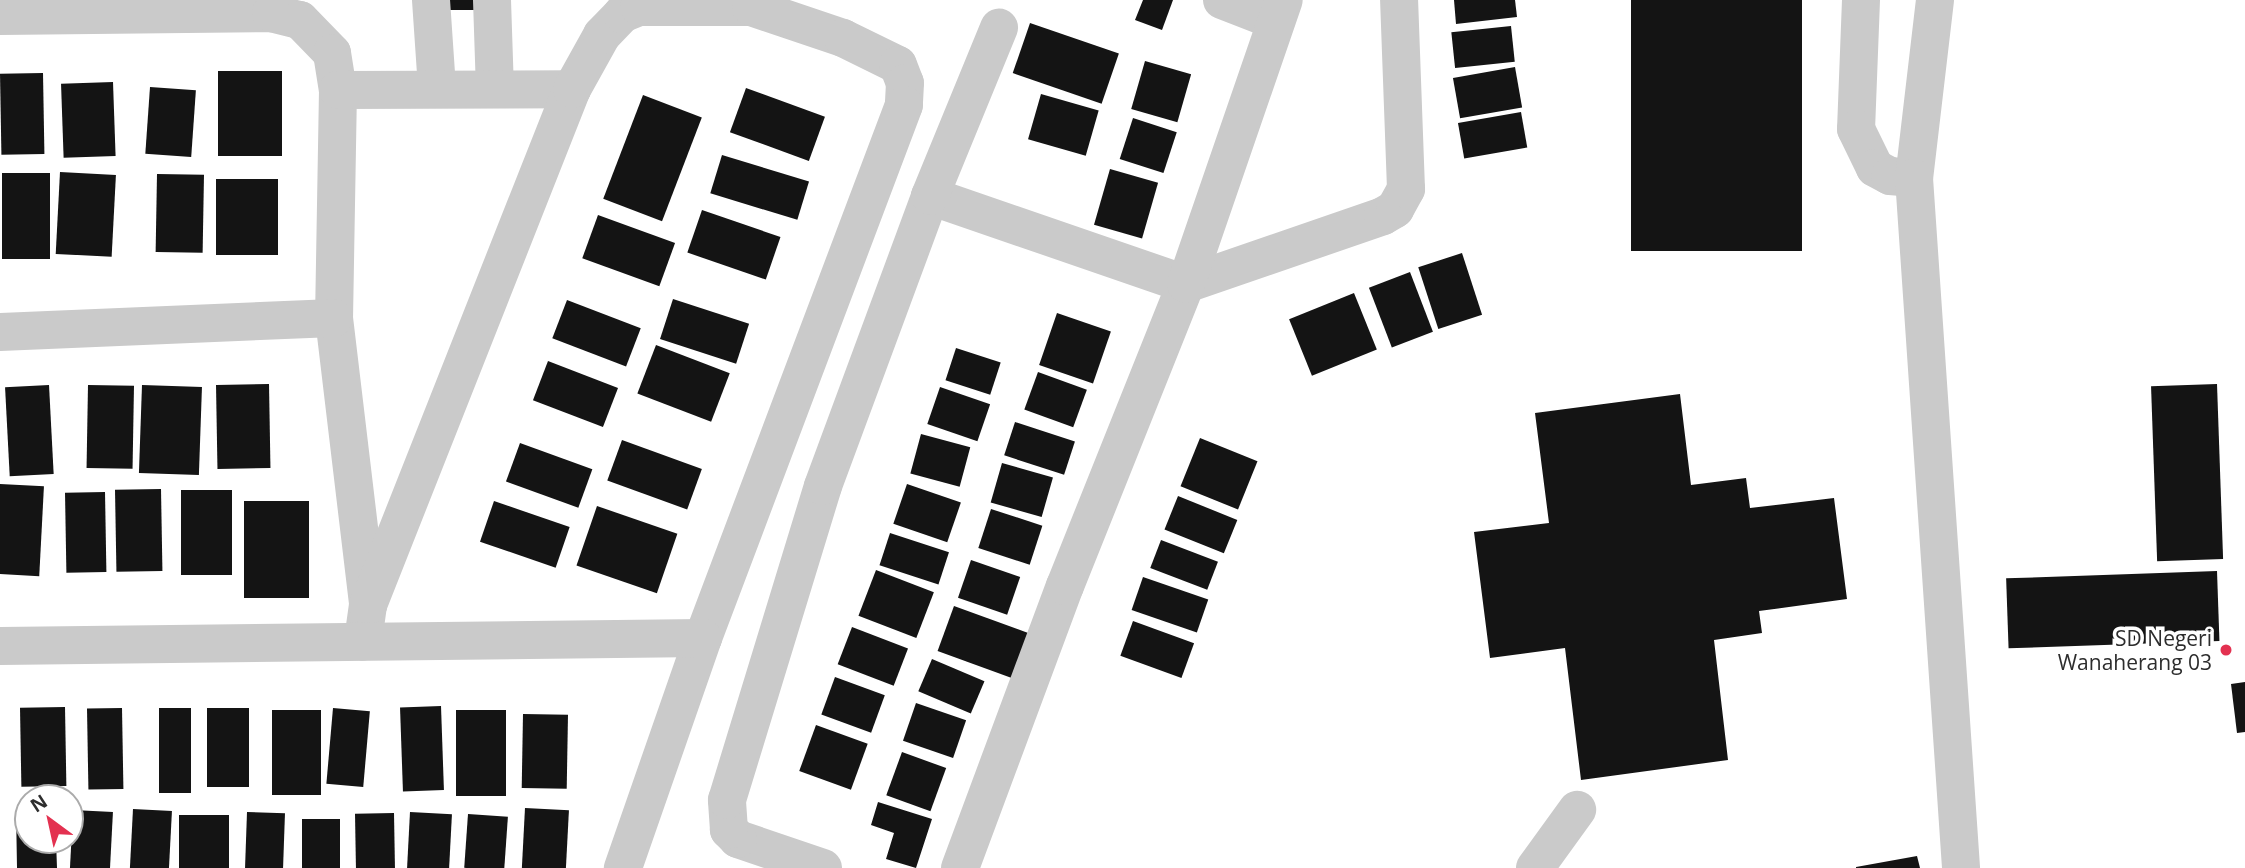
<!DOCTYPE html>
<style>
body{margin:0}
#map{position:relative;width:2245px;height:868px;overflow:hidden;background:#fff;font-family:"Open Sans",sans-serif}
div>[style]{position:absolute}
.building>*{inset:0;background:#141414;transform-origin:0 0}
.minor>*{height:38px;margin:-19px;padding:0 19px;transform-origin:19px;border-radius:19px;background:#cacaca}
.dots>*{width:19px;height:19px;translate:-50% -50%;box-sizing:border-box;border:4px solid #fff;border-radius:50%}
span{translate:-50% -50%;white-space:nowrap;text-align:center;line-height:1.15;-webkit-text-stroke:7px #fff;paint-order:stroke}
.poi-label{font-size:21px;color:#2d2d2d}
.right{translate:-100% -50%;text-align:right}
.north{position:absolute;left:14px;top:784px;width:70px;height:70px;box-sizing:border-box;background:#fff;border:2px solid #ababab;border-radius:50%;rotate:327deg;font-size:19px;font-weight:700;line-height:28px;text-align:center;color:#2d2d2d}
.north::after{content:'';display:block;margin:auto;width:24px;height:32px;background:#e33150;clip-path:polygon(50% 0,100% 100%,50% 72%,0 100%)}
</style>
<div id="map">
<div class="building">
<div style="left:448px;top:0;width:27px;height:10px"></div>
<div style="clip-path:polygon(1143px 0,1173px 0,1162px 30px,1135px 20px)"></div>
<div style="clip-path:polygon(1454px 0,1515px 0,1517px 17px,1456px 24px)"></div>
<div style="left:1631px;top:0;width:171px;height:251px"></div>
<div style="left:1030px;top:23px;width:94px;height:53px;rotate:19deg"></div>
<div style="left:1511px;top:26px;width:36px;height:60px;rotate:84deg"></div>
<div style="left:1145px;top:61px;width:48px;height:50px;rotate:16deg"></div>
<div style="left:1515px;top:67px;width:41px;height:63px;rotate:80deg"></div>
<div style="left:218px;top:71px;width:64px;height:85px"></div>
<div style="left:43px;top:73px;width:81px;height:43px;rotate:89deg"></div>
<div style="left:113px;top:82px;width:74px;height:52px;rotate:88deg"></div>
<div style="left:150px;top:87px;width:46px;height:67px;rotate:4deg"></div>
<div style="left:746px;top:88px;width:84px;height:47px;rotate:20deg"></div>
<div style="left:1041px;top:94px;width:60px;height:47px;rotate:16deg"></div>
<div style="left:643px;top:95px;width:63px;height:111px;rotate:21deg"></div>
<div style="left:1521px;top:112px;width:36px;height:64px;rotate:80deg"></div>
<div style="left:1133px;top:118px;width:46px;height:43px;rotate:18deg"></div>
<div style="left:722px;top:155px;width:91px;height:40px;rotate:17deg"></div>
<div style="left:1110px;top:169px;width:50px;height:58px;rotate:16deg"></div>
<div style="left:60px;top:172px;width:56px;height:82px;rotate:3deg"></div>
<div style="left:2px;top:173px;width:48px;height:86px"></div>
<div style="left:157px;top:174px;width:47px;height:78px;rotate:1deg"></div>
<div style="left:216px;top:179px;width:62px;height:76px"></div>
<div style="left:702px;top:210px;width:83px;height:45px;rotate:19deg"></div>
<div style="left:598px;top:215px;width:82px;height:46px;rotate:20deg"></div>
<div style="left:1462px;top:253px;width:65px;height:46px;rotate:72deg"></div>
<div style="left:1410px;top:272px;width:64px;height:44px;rotate:69deg"></div>
<div style="left:1354px;top:293px;width:61px;height:70px;rotate:68deg"></div>
<div style="left:673px;top:299px;width:80px;height:42px;rotate:18deg"></div>
<div style="left:567px;top:300px;width:79px;height:41px;rotate:21deg"></div>
<div style="left:1057px;top:313px;width:57px;height:55px;rotate:19deg"></div>
<div style="left:656px;top:345px;width:79px;height:52px;rotate:21deg"></div>
<div style="left:956px;top:348px;width:47px;height:34px;rotate:18deg"></div>
<div style="left:548px;top:361px;width:75px;height:42px;rotate:21deg"></div>
<div style="left:1038px;top:372px;width:52px;height:40px;rotate:20deg"></div>
<div style="left:269px;top:384px;width:84px;height:53px;rotate:89deg"></div>
<div style="left:2217px;top:384px;width:175px;height:66px;rotate:88deg"></div>
<div style="left:49px;top:385px;width:89px;height:44px;rotate:87deg"></div>
<div style="left:88px;top:385px;width:46px;height:83px;rotate:1deg"></div>
<div style="left:142px;top:385px;width:60px;height:88px;rotate:2deg"></div>
<div style="left:940px;top:387px;width:53px;height:39px;rotate:19deg"></div>
<div style="clip-path:polygon(1680px 394px,1691px 485px,1746px 478px,1750px 508px,1834px 498px,1847px 599px,1759px 611px,1762px 633px,1714px 640px,1728px 760px,1581px 780px,1565px 648px,1490px 658px,1474px 532px,1549px 523px,1535px 413px)"></div>
<div style="left:1015px;top:422px;width:63px;height:35px;rotate:18deg"></div>
<div style="left:921px;top:434px;width:51px;height:41px;rotate:15deg"></div>
<div style="left:1200px;top:438px;width:62px;height:52px;rotate:22deg"></div>
<div style="left:622px;top:440px;width:85px;height:43px;rotate:20deg"></div>
<div style="left:520px;top:443px;width:77px;height:41px;rotate:20deg"></div>
<div style="left:1002px;top:463px;width:53px;height:41px;rotate:16deg"></div>
<div style="left:0;top:484px;width:44px;height:90px;rotate:3deg"></div>
<div style="left:907px;top:484px;width:57px;height:42px;rotate:19deg"></div>
<div style="left:161px;top:489px;width:82px;height:46px;rotate:89deg"></div>
<div style="left:181px;top:490px;width:51px;height:85px"></div>
<div style="left:105px;top:492px;width:80px;height:40px;rotate:89deg"></div>
<div style="left:1178px;top:496px;width:64px;height:36px;rotate:22deg"></div>
<div style="left:244px;top:501px;width:65px;height:97px"></div>
<div style="left:494px;top:501px;width:80px;height:43px;rotate:19deg"></div>
<div style="left:597px;top:506px;width:85px;height:63px;rotate:19deg"></div>
<div style="left:991px;top:509px;width:54px;height:41px;rotate:18deg"></div>
<div style="left:890px;top:533px;width:62px;height:34px;rotate:18deg"></div>
<div style="left:1161px;top:540px;width:61px;height:30px;rotate:21deg"></div>
<div style="left:971px;top:560px;width:52px;height:40px;rotate:19deg"></div>
<div style="left:876px;top:570px;width:62px;height:49px;rotate:21deg"></div>
<div style="left:2217px;top:571px;width:70px;height:211px;rotate:88deg"></div>
<div style="left:1143px;top:577px;width:69px;height:35px;rotate:19deg"></div>
<div style="left:954px;top:606px;width:84px;height:48px;rotate:20deg"></div>
<div style="left:1133px;top:621px;width:65px;height:37px;rotate:20deg"></div>
<div style="left:852px;top:627px;width:60px;height:40px;rotate:21deg"></div>
<div style="left:932px;top:659px;width:57px;height:35px;rotate:23deg"></div>
<div style="left:835px;top:677px;width:53px;height:40px;rotate:20deg"></div>
<div style="clip-path:polygon(2245px 682px,2245px 732px,2237px 733px,2231px 684px)"></div>
<div style="left:916px;top:703px;width:53px;height:40px;rotate:19deg"></div>
<div style="left:441px;top:706px;width:84px;height:41px;rotate:88deg"></div>
<div style="left:65px;top:707px;width:79px;height:45px;rotate:89deg"></div>
<div style="left:122px;top:708px;width:81px;height:35px;rotate:89deg"></div>
<div style="left:159px;top:708px;width:32px;height:85px"></div>
<div style="left:207px;top:708px;width:42px;height:79px"></div>
<div style="left:333px;top:708px;width:37px;height:76px;rotate:5deg"></div>
<div style="left:272px;top:710px;width:49px;height:85px"></div>
<div style="left:456px;top:710px;width:50px;height:86px"></div>
<div style="left:523px;top:714px;width:45px;height:74px;rotate:1deg"></div>
<div style="left:816px;top:725px;width:55px;height:49px;rotate:20deg"></div>
<div style="left:902px;top:752px;width:47px;height:46px;rotate:20deg"></div>
<div style="clip-path:polygon(878px 802px,932px 819px,916px 868px,886px 859px,894px 833px,871px 825px)"></div>
<div style="left:525px;top:808px;width:44px;height:60px;rotate:3deg"></div>
<div style="left:133px;top:809px;width:39px;height:59px;rotate:3deg"></div>
<div style="clip-path:polygon(16px 810px,28px 810px,28px 840px,56px 840px,57px 868px,17px 868px)"></div>
<div style="left:73px;top:810px;width:40px;height:58px;rotate:3deg"></div>
<div style="left:247px;top:812px;width:38px;height:56px;rotate:2deg"></div>
<div style="left:410px;top:812px;width:42px;height:56px;rotate:3deg"></div>
<div style="left:394px;top:813px;width:55px;height:39px;rotate:89deg"></div>
<div style="left:468px;top:814px;width:40px;height:54px;rotate:4deg"></div>
<div style="left:229px;top:815px;width:53px;height:50px;rotate:90deg"></div>
<div style="left:302px;top:819px;width:38px;height:49px"></div>
<div style="clip-path:polygon(1917px 856px,1920px 868px,1856px 868px,1856px 867px)"></div>
</div>
<div class="minor">
<div style="left:431px;top:0;width:89px;rotate:86.1deg"></div>
<div style="left:492px;top:0;width:89px;rotate:88.1deg"></div>
<div style="left:1222px;top:0;width:58px;rotate:21.3deg"></div>
<div style="left:1861px;top:0;width:129px;rotate:92.2deg"></div>
<div style="left:1856px;top:129px;width:43px;rotate:64deg"></div>
<div style="left:1875px;top:168px;width:17px;rotate:28deg"></div>
<div style="left:1890px;top:176px;width:24px;rotate:5deg"></div>
<div style="left:1935px;top:0;width:179px;rotate:96.7deg"></div>
<div style="left:1914px;top:178px;width:692px;rotate:86.1deg"></div>
<div style="left:0;top:16px;width:271px;rotate:-0.6deg"></div>
<div style="left:271px;top:13px;width:30px;rotate:14deg"></div>
<div style="left:300px;top:20px;width:46px;rotate:45.9deg"></div>
<div style="left:332px;top:53px;width:37px;rotate:81deg"></div>
<div style="left:338px;top:90px;width:228px;rotate:91deg"></div>
<div style="left:334px;top:318px;width:289px;rotate:83.2deg"></div>
<div style="left:368px;top:605px;width:37px;rotate:98deg"></div>
<div style="left:338px;top:90px;width:234px;rotate:-0.2deg"></div>
<div style="left:930px;top:196px;width:271px;rotate:19deg"></div>
<div style="left:1186px;top:284px;width:208px;rotate:-19deg"></div>
<div style="left:1383px;top:216px;width:14px;rotate:-30deg"></div>
<div style="left:1395px;top:209px;width:23px;rotate:-61deg"></div>
<div style="left:1406px;top:189px;width:189px;rotate:-92.1deg"></div>
<div style="left:0;top:332px;width:334px;rotate:-2.4deg"></div>
<div style="left:368px;top:605px;width:555px;rotate:-68.43deg"></div>
<div style="left:572px;top:89px;width:62px;rotate:-60.9deg"></div>
<div style="left:602px;top:35px;width:29px;rotate:-46deg"></div>
<div style="left:622px;top:14px;width:18px;rotate:-22deg"></div>
<div style="left:639px;top:7px;width:112px"></div>
<div style="left:751px;top:7px;width:97px;rotate:18.6deg"></div>
<div style="left:843px;top:38px;width:61px;rotate:26.1deg"></div>
<div style="left:898px;top:65px;width:19px;rotate:69deg"></div>
<div style="left:905px;top:83px;width:22px;rotate:93deg"></div>
<div style="left:904px;top:105px;width:570px;rotate:110.66deg"></div>
<div style="left:703px;top:638px;width:244px;rotate:109.2deg"></div>
<div style="left:0;top:646px;width:703px;rotate:-0.65deg"></div>
<div style="left:823px;top:868px;width:90px;rotate:-161.2deg"></div>
<div style="left:738px;top:839px;width:13px;rotate:-135deg"></div>
<div style="left:729px;top:830px;width:30px;rotate:-94deg"></div>
<div style="left:727px;top:800px;width:328px;rotate:-73deg"></div>
<div style="left:823px;top:486px;width:309px;rotate:-69.7deg"></div>
<div style="left:930px;top:196px;width:182px;rotate:-67.7deg"></div>
<div style="left:960px;top:868px;width:301px;rotate:-69.6deg"></div>
<div style="left:1065px;top:586px;width:325px;rotate:-68.2deg"></div>
<div style="left:1186px;top:284px;width:300px;rotate:-71deg"></div>
<div style="left:1535px;top:868px;width:72px;rotate:-54.1deg"></div>
</div>
<div class="dots">
<div style="left:2226px;top:650px;background:#e33150"></div>
</div>
<div class="poi-label">
<span class="right" style="left:2212px;top:650px">SD Negeri<br>Wanaherang 03</span>
</div>
<div class="north">N</div>
</div>
